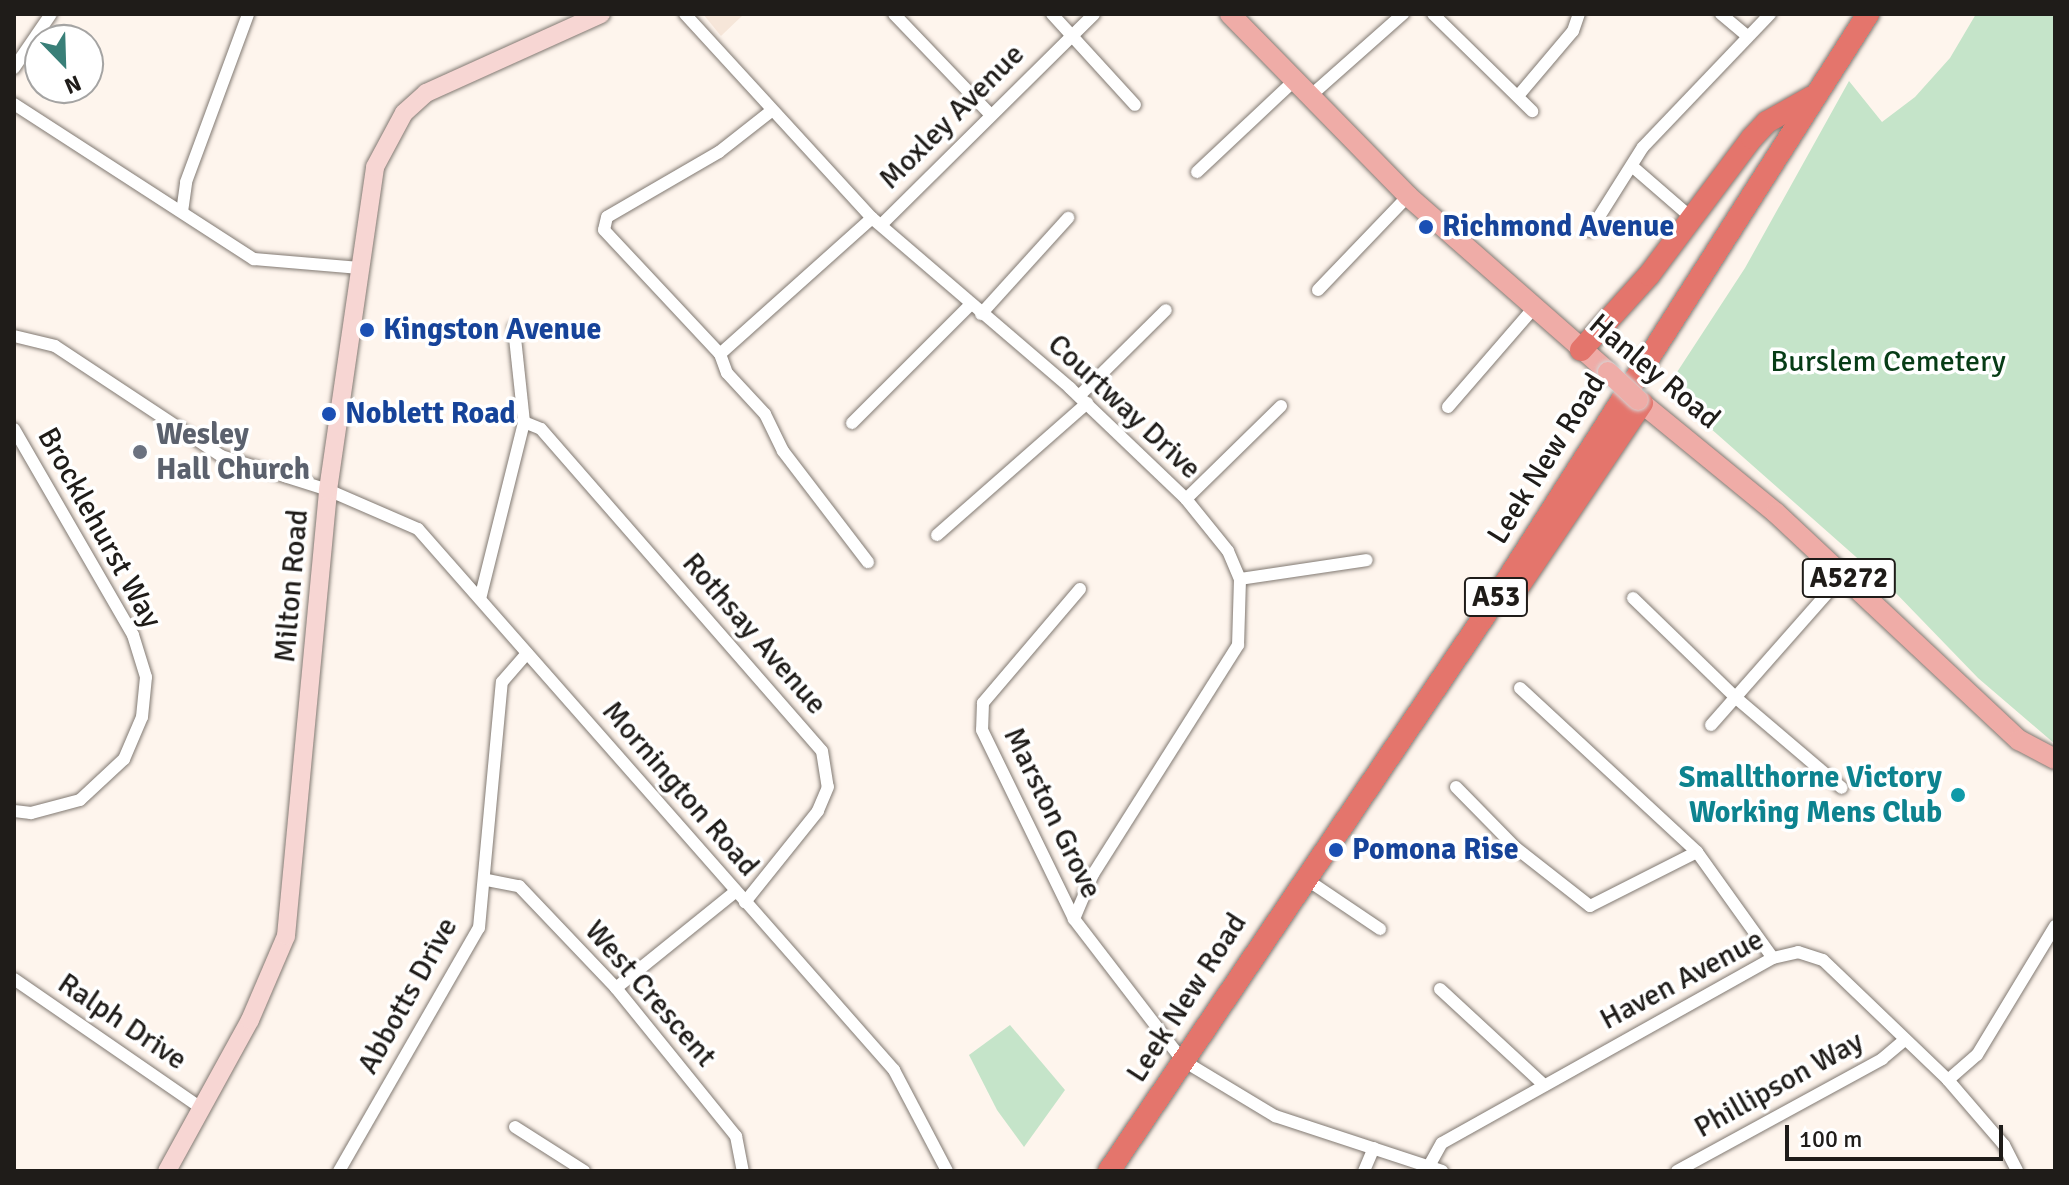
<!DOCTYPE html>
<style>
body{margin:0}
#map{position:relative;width:2069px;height:1185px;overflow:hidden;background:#fef5ed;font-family:Signika,sans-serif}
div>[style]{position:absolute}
.built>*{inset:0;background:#f6e6d9}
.green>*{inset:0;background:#c5e4c9}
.roads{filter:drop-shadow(0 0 2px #817972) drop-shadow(0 0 2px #817972)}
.street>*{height:12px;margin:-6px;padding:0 6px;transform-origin:6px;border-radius:6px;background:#fff}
.secondary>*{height:18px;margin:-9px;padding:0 9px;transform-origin:9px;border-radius:9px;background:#f7d6d3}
.primary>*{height:20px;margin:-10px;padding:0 10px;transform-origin:10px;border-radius:10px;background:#efaca7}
.highway>*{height:22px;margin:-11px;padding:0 11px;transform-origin:11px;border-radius:11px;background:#e4756c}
.bridges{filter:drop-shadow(0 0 2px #d7d6d6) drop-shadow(0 0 2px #d7d6d6)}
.primary-bridge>*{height:20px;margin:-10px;padding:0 10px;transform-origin:10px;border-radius:10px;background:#efaca7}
.dots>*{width:22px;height:22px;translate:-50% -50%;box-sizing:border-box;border:4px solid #fff;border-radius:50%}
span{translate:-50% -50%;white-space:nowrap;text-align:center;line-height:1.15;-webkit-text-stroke:7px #fff;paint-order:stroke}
.shield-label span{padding:2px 6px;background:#fff;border:2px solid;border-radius:6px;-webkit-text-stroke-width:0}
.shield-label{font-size:28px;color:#1f1c19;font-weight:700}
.street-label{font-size:30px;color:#1f1c19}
.transit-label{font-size:30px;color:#164399;font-weight:700}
.left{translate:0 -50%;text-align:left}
.park-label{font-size:30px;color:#073c16}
.worship-label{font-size:30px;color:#5b616d;font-weight:700}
.culture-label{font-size:30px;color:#0d838f;font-weight:700}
.right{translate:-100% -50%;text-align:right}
.frame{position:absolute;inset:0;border:16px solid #1f1c19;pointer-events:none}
.north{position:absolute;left:24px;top:24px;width:80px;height:80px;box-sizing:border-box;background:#fff;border:2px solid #a5a4a3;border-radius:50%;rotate:157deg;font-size:22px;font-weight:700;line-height:32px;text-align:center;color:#1f1c19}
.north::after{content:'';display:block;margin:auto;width:28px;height:36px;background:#397f78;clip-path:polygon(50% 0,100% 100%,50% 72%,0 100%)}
.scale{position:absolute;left:1785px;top:1125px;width:218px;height:36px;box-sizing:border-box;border:4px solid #1f1c19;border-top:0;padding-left:10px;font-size:24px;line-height:28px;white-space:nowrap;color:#1f1c19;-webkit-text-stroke:6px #fff;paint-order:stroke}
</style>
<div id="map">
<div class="built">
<div style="clip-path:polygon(703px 14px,744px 14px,721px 36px)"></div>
</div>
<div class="green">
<div style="clip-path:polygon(1976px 14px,2055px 14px,2055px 744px,1978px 678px,1890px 587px,1666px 389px,1745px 268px,1849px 81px,1882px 122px,1915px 97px,1950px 58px)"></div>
<div style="clip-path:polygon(1010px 1025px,1065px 1090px,1024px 1147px,997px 1110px,969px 1055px)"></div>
</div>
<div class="roads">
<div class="street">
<div style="left:685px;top:14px;width:277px;rotate:47.5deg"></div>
<div style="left:872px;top:218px;width:261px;rotate:40.6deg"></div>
<div style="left:1070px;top:388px;width:161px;rotate:43.7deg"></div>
<div style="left:1186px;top:499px;width:67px;rotate:51.1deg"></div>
<div style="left:1228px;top:551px;width:30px;rotate:67deg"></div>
<div style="left:1240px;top:579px;width:66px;rotate:91.7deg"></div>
<div style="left:1238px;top:645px;width:271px;rotate:122.3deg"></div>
<div style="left:1093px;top:874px;width:49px;rotate:112.9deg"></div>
<div style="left:894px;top:14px;width:137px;rotate:46.2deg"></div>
<div style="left:1052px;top:14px;width:123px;rotate:47.6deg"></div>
<div style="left:1433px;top:14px;width:139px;rotate:44.4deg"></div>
<div style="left:1721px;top:14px;width:35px;rotate:40deg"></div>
<div style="left:14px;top:68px;width:65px;rotate:-55.6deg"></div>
<div style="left:1518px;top:96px;width:85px;rotate:-49.8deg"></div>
<div style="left:1573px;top:31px;width:18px;rotate:-71deg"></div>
<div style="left:1308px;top:98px;width:127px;rotate:-41.5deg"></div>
<div style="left:14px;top:104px;width:286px;rotate:32.9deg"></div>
<div style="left:254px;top:259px;width:106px;rotate:4.9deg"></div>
<div style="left:770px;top:112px;width:65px;rotate:141.9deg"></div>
<div style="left:719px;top:152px;width:129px;rotate:149.9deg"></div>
<div style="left:607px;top:217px;width:13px;rotate:103deg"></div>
<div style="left:604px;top:230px;width:170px;rotate:46.9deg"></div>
<div style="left:720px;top:354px;width:20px;rotate:70deg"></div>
<div style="left:727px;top:373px;width:56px;rotate:47.2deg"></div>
<div style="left:765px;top:414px;width:41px;rotate:64.1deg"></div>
<div style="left:783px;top:451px;width:140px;rotate:52.6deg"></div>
<div style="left:1633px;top:167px;width:79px;rotate:40.9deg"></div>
<div style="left:1197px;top:172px;width:134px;rotate:-43.2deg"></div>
<div style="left:182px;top:212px;width:30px;rotate:-82deg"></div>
<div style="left:186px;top:182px;width:179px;rotate:-69.7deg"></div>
<div style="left:882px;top:224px;width:298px;rotate:-44.7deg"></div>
<div style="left:1590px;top:231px;width:99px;rotate:-57.8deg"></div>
<div style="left:1643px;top:147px;width:184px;rotate:-46.3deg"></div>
<div style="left:1318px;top:290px;width:130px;rotate:-46.2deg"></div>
<div style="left:981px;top:314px;width:130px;rotate:-47.8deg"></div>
<div style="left:14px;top:336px;width:42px;rotate:13.7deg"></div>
<div style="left:55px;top:346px;width:199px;rotate:33.5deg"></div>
<div style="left:221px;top:456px;width:112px;rotate:17.6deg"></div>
<div style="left:328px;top:490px;width:98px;rotate:23.4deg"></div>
<div style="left:418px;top:529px;width:721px;rotate:48.66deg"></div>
<div style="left:894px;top:1070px;width:114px;rotate:62.3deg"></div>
<div style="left:720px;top:354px;width:204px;rotate:-41.8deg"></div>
<div style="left:1079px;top:396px;width:122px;rotate:-44.7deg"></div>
<div style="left:1448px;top:407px;width:128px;rotate:-49.1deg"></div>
<div style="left:524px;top:422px;width:18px;rotate:22deg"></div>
<div style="left:541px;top:429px;width:427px;rotate:48.9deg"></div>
<div style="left:822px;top:751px;width:36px;rotate:81deg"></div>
<div style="left:828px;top:787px;width:26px;rotate:113deg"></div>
<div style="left:818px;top:811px;width:117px;rotate:128.7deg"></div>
<div style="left:852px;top:423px;width:167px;rotate:-45deg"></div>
<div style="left:14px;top:429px;width:238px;rotate:60deg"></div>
<div style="left:133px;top:635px;width:44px;rotate:72.8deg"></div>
<div style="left:146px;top:677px;width:40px;rotate:95.7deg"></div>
<div style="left:142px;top:717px;width:46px;rotate:113.2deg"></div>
<div style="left:124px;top:759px;width:60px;rotate:137deg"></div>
<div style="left:80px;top:800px;width:51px;rotate:165.1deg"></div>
<div style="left:31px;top:813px;width:17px;rotate:-173deg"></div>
<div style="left:1186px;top:499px;width:133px;rotate:-44.4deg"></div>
<div style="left:937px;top:535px;width:200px;rotate:-41.3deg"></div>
<div style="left:1240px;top:579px;width:128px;rotate:-8.5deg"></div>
<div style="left:1080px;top:589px;width:150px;rotate:130.4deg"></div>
<div style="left:983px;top:703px;width:27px;rotate:92deg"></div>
<div style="left:982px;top:730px;width:210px;rotate:64deg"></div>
<div style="left:1074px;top:919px;width:178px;rotate:52.5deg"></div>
<div style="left:1182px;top:1060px;width:109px;rotate:31.1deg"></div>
<div style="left:1275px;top:1116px;width:176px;rotate:18.2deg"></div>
<div style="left:1633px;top:598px;width:142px;rotate:44.1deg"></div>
<div style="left:1735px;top:697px;width:140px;rotate:40.4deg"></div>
<div style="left:480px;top:599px;width:182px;rotate:-76deg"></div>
<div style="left:524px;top:422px;width:95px;rotate:-96.1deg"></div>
<div style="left:1520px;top:688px;width:241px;rotate:42.8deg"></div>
<div style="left:1697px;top:852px;width:130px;rotate:54.4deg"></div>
<div style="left:1711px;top:725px;width:201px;rotate:-48.6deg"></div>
<div style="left:1456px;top:787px;width:86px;rotate:45.5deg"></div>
<div style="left:1516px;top:848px;width:94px;rotate:38.1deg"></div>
<div style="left:1590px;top:906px;width:120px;rotate:-26.8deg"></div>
<div style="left:1303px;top:877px;width:93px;rotate:34deg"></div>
<div style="left:487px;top:880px;width:33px;rotate:11deg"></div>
<div style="left:519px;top:886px;width:141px;rotate:46.4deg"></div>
<div style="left:616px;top:988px;width:191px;rotate:51deg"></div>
<div style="left:736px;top:1136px;width:36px;rotate:79deg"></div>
<div style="left:14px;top:979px;width:227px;rotate:34.6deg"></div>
<div style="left:616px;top:988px;width:154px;rotate:-38.9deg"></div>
<div style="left:1440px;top:989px;width:142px;rotate:42.7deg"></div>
<div style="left:1948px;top:1080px;width:38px;rotate:-41deg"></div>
<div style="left:1977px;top:1055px;width:151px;rotate:-58.8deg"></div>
<div style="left:515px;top:1127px;width:82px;rotate:32.5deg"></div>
<div style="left:1429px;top:1166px;width:26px;rotate:-61deg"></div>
<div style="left:1442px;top:1143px;width:379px;rotate:-29.2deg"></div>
<div style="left:1773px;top:958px;width:26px;rotate:-13deg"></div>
<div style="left:1798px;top:952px;width:26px;rotate:18deg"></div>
<div style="left:1823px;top:960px;width:173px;rotate:43.8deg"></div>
<div style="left:1948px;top:1080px;width:86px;rotate:49.3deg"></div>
<div style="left:2004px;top:1145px;width:29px;rotate:63deg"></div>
<div style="left:339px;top:1171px;width:280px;rotate:-60.1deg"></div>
<div style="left:479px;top:928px;width:247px;rotate:-84.7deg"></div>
<div style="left:502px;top:682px;width:38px;rotate:-49deg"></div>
<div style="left:1364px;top:1171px;width:25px;rotate:-67deg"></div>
<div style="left:1677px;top:1171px;width:234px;rotate:-28.6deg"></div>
<div style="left:1882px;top:1059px;width:30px;rotate:-40deg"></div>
</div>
<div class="secondary">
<div style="left:167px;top:1171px;width:172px;rotate:-61.2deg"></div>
<div style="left:250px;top:1020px;width:91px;rotate:-66.8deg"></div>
<div style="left:286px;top:936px;width:448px;rotate:-84.6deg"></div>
<div style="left:328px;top:490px;width:326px;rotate:-81.7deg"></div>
<div style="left:375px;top:167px;width:61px;rotate:-61.8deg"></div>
<div style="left:404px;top:113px;width:30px;rotate:-42deg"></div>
<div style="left:426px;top:93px;width:192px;rotate:-24.3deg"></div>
</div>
<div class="primary">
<div style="left:1230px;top:14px;width:255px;rotate:45.6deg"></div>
<div style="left:1408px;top:196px;width:266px;rotate:41.3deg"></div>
<div style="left:1638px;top:400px;width:178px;rotate:39.3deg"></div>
<div style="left:1776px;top:513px;width:333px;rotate:43.1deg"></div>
<div style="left:2019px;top:740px;width:41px;rotate:27.8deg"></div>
</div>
<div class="highway">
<div style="left:1581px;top:350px;width:101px;rotate:-47.8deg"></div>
<div style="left:1649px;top:275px;width:171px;rotate:-53.1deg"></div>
<div style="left:1752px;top:138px;width:22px;rotate:-47deg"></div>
<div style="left:1767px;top:122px;width:51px;rotate:-29.1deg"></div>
<div style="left:1514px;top:593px;width:229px;rotate:-56deg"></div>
<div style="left:1109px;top:1171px;width:671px;rotate:-55.93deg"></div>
<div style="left:1485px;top:615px;width:713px;rotate:-57.49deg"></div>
</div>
</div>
<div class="bridges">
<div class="primary-bridge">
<div style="left:1608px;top:372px;width:41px;rotate:43deg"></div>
</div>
</div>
<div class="dots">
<div style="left:1426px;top:227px;background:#1a4fb4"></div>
<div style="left:367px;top:330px;background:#1a4fb4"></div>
<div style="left:329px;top:414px;background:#1a4fb4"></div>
<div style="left:140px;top:452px;background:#6b7280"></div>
<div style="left:1958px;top:795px;background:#0f9aa8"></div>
<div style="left:1336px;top:850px;background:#1a4fb4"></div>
</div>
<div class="shield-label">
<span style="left:1849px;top:578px">A5272</span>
<span style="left:1496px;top:597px">A53</span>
</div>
<div class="street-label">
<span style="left:952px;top:117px;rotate:-45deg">Moxley Avenue</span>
<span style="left:1654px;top:372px;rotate:40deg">Hanley Road</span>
<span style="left:1124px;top:407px;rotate:43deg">Courtway Drive</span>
<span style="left:1547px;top:459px;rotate:-58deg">Leek New Road</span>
<span style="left:99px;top:528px;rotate:61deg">Brocklehurst Way</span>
<span style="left:292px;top:586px;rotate:-85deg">Milton Road</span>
<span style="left:754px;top:634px;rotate:49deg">Rothsay Avenue</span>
<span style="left:680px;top:789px;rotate:49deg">Mornington Road</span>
<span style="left:1052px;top:813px;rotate:64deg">Marston Grove</span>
<span style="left:1682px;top:980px;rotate:-28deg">Haven Avenue</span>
<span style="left:650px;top:994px;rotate:49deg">West Crescent</span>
<span style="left:408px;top:996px;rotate:-61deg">Abbotts Drive</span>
<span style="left:1187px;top:998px;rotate:-57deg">Leek New Road</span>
<span style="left:122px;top:1022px;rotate:34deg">Ralph Drive</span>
<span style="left:1779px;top:1085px;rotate:-29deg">Phillipson Way</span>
</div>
<div class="transit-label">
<span class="left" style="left:1442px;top:227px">Richmond Avenue</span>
<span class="left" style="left:383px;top:330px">Kingston Avenue</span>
<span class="left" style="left:345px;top:414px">Noblett Road</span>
<span class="left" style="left:1352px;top:850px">Pomona Rise</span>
</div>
<div class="park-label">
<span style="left:1888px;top:362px">Burslem Cemetery</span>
</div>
<div class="worship-label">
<span class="left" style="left:156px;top:452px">Wesley<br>Hall Church</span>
</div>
<div class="culture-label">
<span class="right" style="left:1942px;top:795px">Smallthorne Victory<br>Working Mens Club</span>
</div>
<div class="frame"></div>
<div class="north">N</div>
<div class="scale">100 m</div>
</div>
